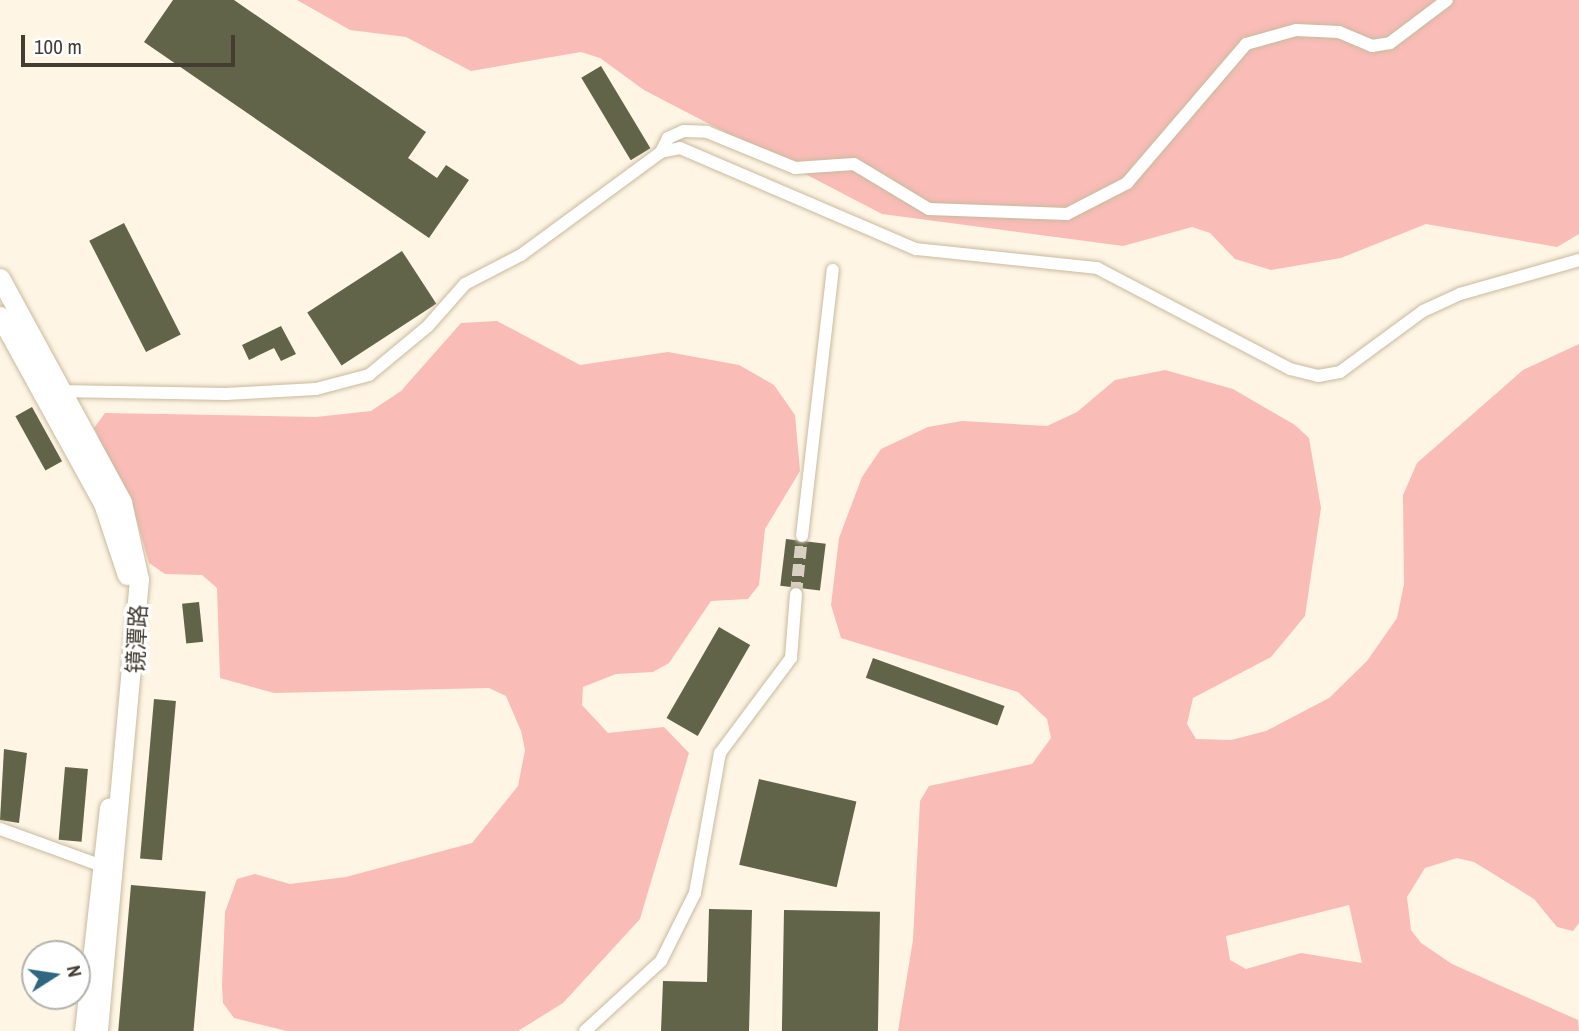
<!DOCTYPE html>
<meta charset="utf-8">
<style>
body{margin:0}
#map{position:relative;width:1579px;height:1031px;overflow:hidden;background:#fef5e4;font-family:"Archivo Narrow","Noto Sans SC",sans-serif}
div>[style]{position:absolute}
.green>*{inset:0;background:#f9bcb7}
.building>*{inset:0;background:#616449;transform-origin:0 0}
.minor-tunnel>*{height:12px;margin-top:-6px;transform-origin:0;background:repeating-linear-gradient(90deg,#d8d0c0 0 12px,transparent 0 18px)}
.roads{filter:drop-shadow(0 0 2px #c9ba9f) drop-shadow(0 0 2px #c9ba9f)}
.minor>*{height:12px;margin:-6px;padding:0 6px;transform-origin:6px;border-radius:6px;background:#fff}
.primary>*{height:19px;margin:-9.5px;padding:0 9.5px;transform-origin:9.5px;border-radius:9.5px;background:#fff}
span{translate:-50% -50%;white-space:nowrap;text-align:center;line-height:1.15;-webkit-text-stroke:7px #fff;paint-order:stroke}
.street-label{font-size:23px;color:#423c31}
.north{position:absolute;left:21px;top:940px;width:70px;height:70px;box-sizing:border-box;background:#fff;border:2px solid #b3b1ad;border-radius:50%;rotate:78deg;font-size:19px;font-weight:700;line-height:28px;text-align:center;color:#423c31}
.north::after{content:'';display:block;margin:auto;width:24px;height:32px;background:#2f6781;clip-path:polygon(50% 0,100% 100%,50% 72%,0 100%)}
.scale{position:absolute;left:21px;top:35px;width:214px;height:32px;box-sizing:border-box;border:4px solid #423c31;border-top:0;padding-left:9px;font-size:21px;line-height:24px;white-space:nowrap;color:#423c31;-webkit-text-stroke:5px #fff;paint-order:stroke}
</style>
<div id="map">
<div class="green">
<div style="clip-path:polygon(297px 0,1579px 0,1579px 234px,1557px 247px,1426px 224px,1341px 258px,1271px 270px,1235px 259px,1210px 233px,1192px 227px,1123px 246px,882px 214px,644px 90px,600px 58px,581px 52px,471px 71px,406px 37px,350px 30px)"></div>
<div style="clip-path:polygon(497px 321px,580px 365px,668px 352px,739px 365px,774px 385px,795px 415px,800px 471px,765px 529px,759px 585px,748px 599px,711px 601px,669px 663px,653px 672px,616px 674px,583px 687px,582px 705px,608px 733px,664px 727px,689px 753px,640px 919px,563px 1003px,518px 1031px,287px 1031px,234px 1018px,223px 1003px,222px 985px,225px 912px,237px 879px,255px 874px,290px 884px,346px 877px,472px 843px,518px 786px,525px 750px,521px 731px,506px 696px,489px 688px,274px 693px,220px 678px,217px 588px,202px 575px,165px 574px,149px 563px,134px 511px,94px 428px,105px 413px,316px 417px,371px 411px,401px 391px,461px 323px)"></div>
<div style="clip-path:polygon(evenodd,1579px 344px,1579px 923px,1573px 931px,1557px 927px,1534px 899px,1474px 862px,1457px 858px,1425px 868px,1407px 897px,1411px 930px,1421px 943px,1452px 964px,1578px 1020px,1579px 1031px,898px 1031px,913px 940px,920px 801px,929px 786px,1032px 764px,1051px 738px,1047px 719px,1018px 692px,841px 638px,831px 605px,839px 538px,862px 477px,881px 449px,928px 427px,962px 421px,1047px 426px,1077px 412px,1115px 380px,1165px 370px,1233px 389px,1295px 425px,1309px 438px,1321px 508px,1305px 616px,1271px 657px,1193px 698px,1187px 724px,1196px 739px,1231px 740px,1266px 731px,1329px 698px,1367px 661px,1397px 618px,1404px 584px,1403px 495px,1417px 463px,1523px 370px,1579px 344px,1349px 905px,1362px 963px,1301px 953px,1246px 969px,1230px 960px,1226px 936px,1349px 905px)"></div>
</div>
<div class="building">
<div style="clip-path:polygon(173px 0,234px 0,426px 132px,408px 158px,437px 178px,446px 165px,469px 180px,429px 238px,144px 42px)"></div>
<div style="left:601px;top:66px;width:96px;height:23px;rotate:59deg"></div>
<div style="left:124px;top:223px;width:125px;height:39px;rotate:63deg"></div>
<div style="left:402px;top:251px;width:63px;height:113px;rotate:57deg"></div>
<div style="clip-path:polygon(281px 326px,296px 354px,281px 361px,274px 348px,249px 360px,242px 345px)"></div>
<div style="left:32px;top:407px;width:62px;height:19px;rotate:61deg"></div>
<div style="left:786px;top:539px;width:40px;height:47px;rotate:7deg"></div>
<div style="left:199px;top:602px;width:40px;height:17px;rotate:84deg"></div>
<div style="left:719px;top:627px;width:36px;height:105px;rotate:30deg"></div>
<div style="left:873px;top:658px;width:140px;height:21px;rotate:20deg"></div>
<div style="left:154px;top:699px;width:22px;height:160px;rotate:5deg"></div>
<div style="clip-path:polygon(4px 749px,27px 753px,19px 823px,0 820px)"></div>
<div style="left:65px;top:767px;width:23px;height:73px;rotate:5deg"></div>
<div style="left:759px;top:779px;width:100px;height:88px;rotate:13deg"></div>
<div style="left:131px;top:885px;width:75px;height:147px;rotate:5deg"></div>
<div style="clip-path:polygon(709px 909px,752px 910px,749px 1031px,661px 1031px,663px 981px,707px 982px)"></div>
<div style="left:784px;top:910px;width:96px;height:121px;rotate:1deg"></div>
</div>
<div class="minor-tunnel">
<div style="left:796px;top:594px;width:58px;rotate:-84.1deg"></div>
</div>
<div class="roads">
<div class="minor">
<div style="left:661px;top:152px;width:16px;rotate:-63deg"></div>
<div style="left:668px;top:138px;width:17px;rotate:-24deg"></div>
<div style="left:684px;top:131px;width:23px;rotate:2deg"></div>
<div style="left:707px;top:132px;width:95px;rotate:22.2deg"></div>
<div style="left:795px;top:168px;width:59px;rotate:-3.9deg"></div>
<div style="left:854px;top:164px;width:87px;rotate:31deg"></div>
<div style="left:929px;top:209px;width:138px;rotate:2.1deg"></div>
<div style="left:1067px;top:214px;width:68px;rotate:-27.3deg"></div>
<div style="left:1127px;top:183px;width:183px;rotate:-49.4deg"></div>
<div style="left:1246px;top:44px;width:52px;rotate:-15.6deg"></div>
<div style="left:1296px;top:30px;width:43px;rotate:2.7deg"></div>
<div style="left:1339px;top:32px;width:36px;rotate:23deg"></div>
<div style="left:1372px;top:46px;width:18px;rotate:-9deg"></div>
<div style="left:1390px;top:43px;width:71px;rotate:-37deg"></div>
<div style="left:59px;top:391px;width:167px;rotate:1deg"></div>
<div style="left:226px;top:394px;width:90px;rotate:-3.2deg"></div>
<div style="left:316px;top:389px;width:55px;rotate:-14.8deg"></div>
<div style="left:369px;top:375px;width:77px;rotate:-39.7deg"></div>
<div style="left:428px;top:326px;width:56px;rotate:-48.6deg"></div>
<div style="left:465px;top:284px;width:63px;rotate:-27.4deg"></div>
<div style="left:521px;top:255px;width:174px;rotate:-36.3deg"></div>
<div style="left:661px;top:152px;width:19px;rotate:-12deg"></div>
<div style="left:680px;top:148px;width:257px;rotate:23.2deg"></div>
<div style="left:916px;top:249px;width:182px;rotate:6deg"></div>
<div style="left:1097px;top:268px;width:218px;rotate:27.6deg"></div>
<div style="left:1290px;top:369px;width:29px;rotate:14deg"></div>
<div style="left:1318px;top:376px;width:22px;rotate:-10deg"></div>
<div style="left:1340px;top:372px;width:103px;rotate:-36.3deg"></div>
<div style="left:1423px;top:311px;width:41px;rotate:-24.7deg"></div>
<div style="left:1460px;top:294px;width:124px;rotate:-15.9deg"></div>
<div style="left:802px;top:536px;width:268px;rotate:-83.4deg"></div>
<div style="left:0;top:829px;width:109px;rotate:19.9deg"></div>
<div style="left:585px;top:1031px;width:103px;rotate:-42.6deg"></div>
<div style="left:661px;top:961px;width:76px;rotate:-63.4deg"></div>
<div style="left:695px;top:893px;width:142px;rotate:-79.9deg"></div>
<div style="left:720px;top:753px;width:119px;rotate:-53.2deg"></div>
<div style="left:791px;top:658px;width:64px;rotate:-85.5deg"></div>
</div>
<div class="primary">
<div style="left:0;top:278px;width:255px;rotate:61.4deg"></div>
<div style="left:122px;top:502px;width:79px;rotate:77.6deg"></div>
<div style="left:139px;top:579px;width:454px;rotate:95.2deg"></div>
<div style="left:0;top:316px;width:213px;rotate:61.2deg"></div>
<div style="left:103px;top:503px;width:76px;rotate:71.6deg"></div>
<div style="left:84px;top:1031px;width:225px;rotate:-83.6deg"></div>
</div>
</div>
<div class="street-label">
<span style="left:137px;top:639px;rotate:-87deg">镜潭路</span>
</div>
<div class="north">N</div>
<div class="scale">100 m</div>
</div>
